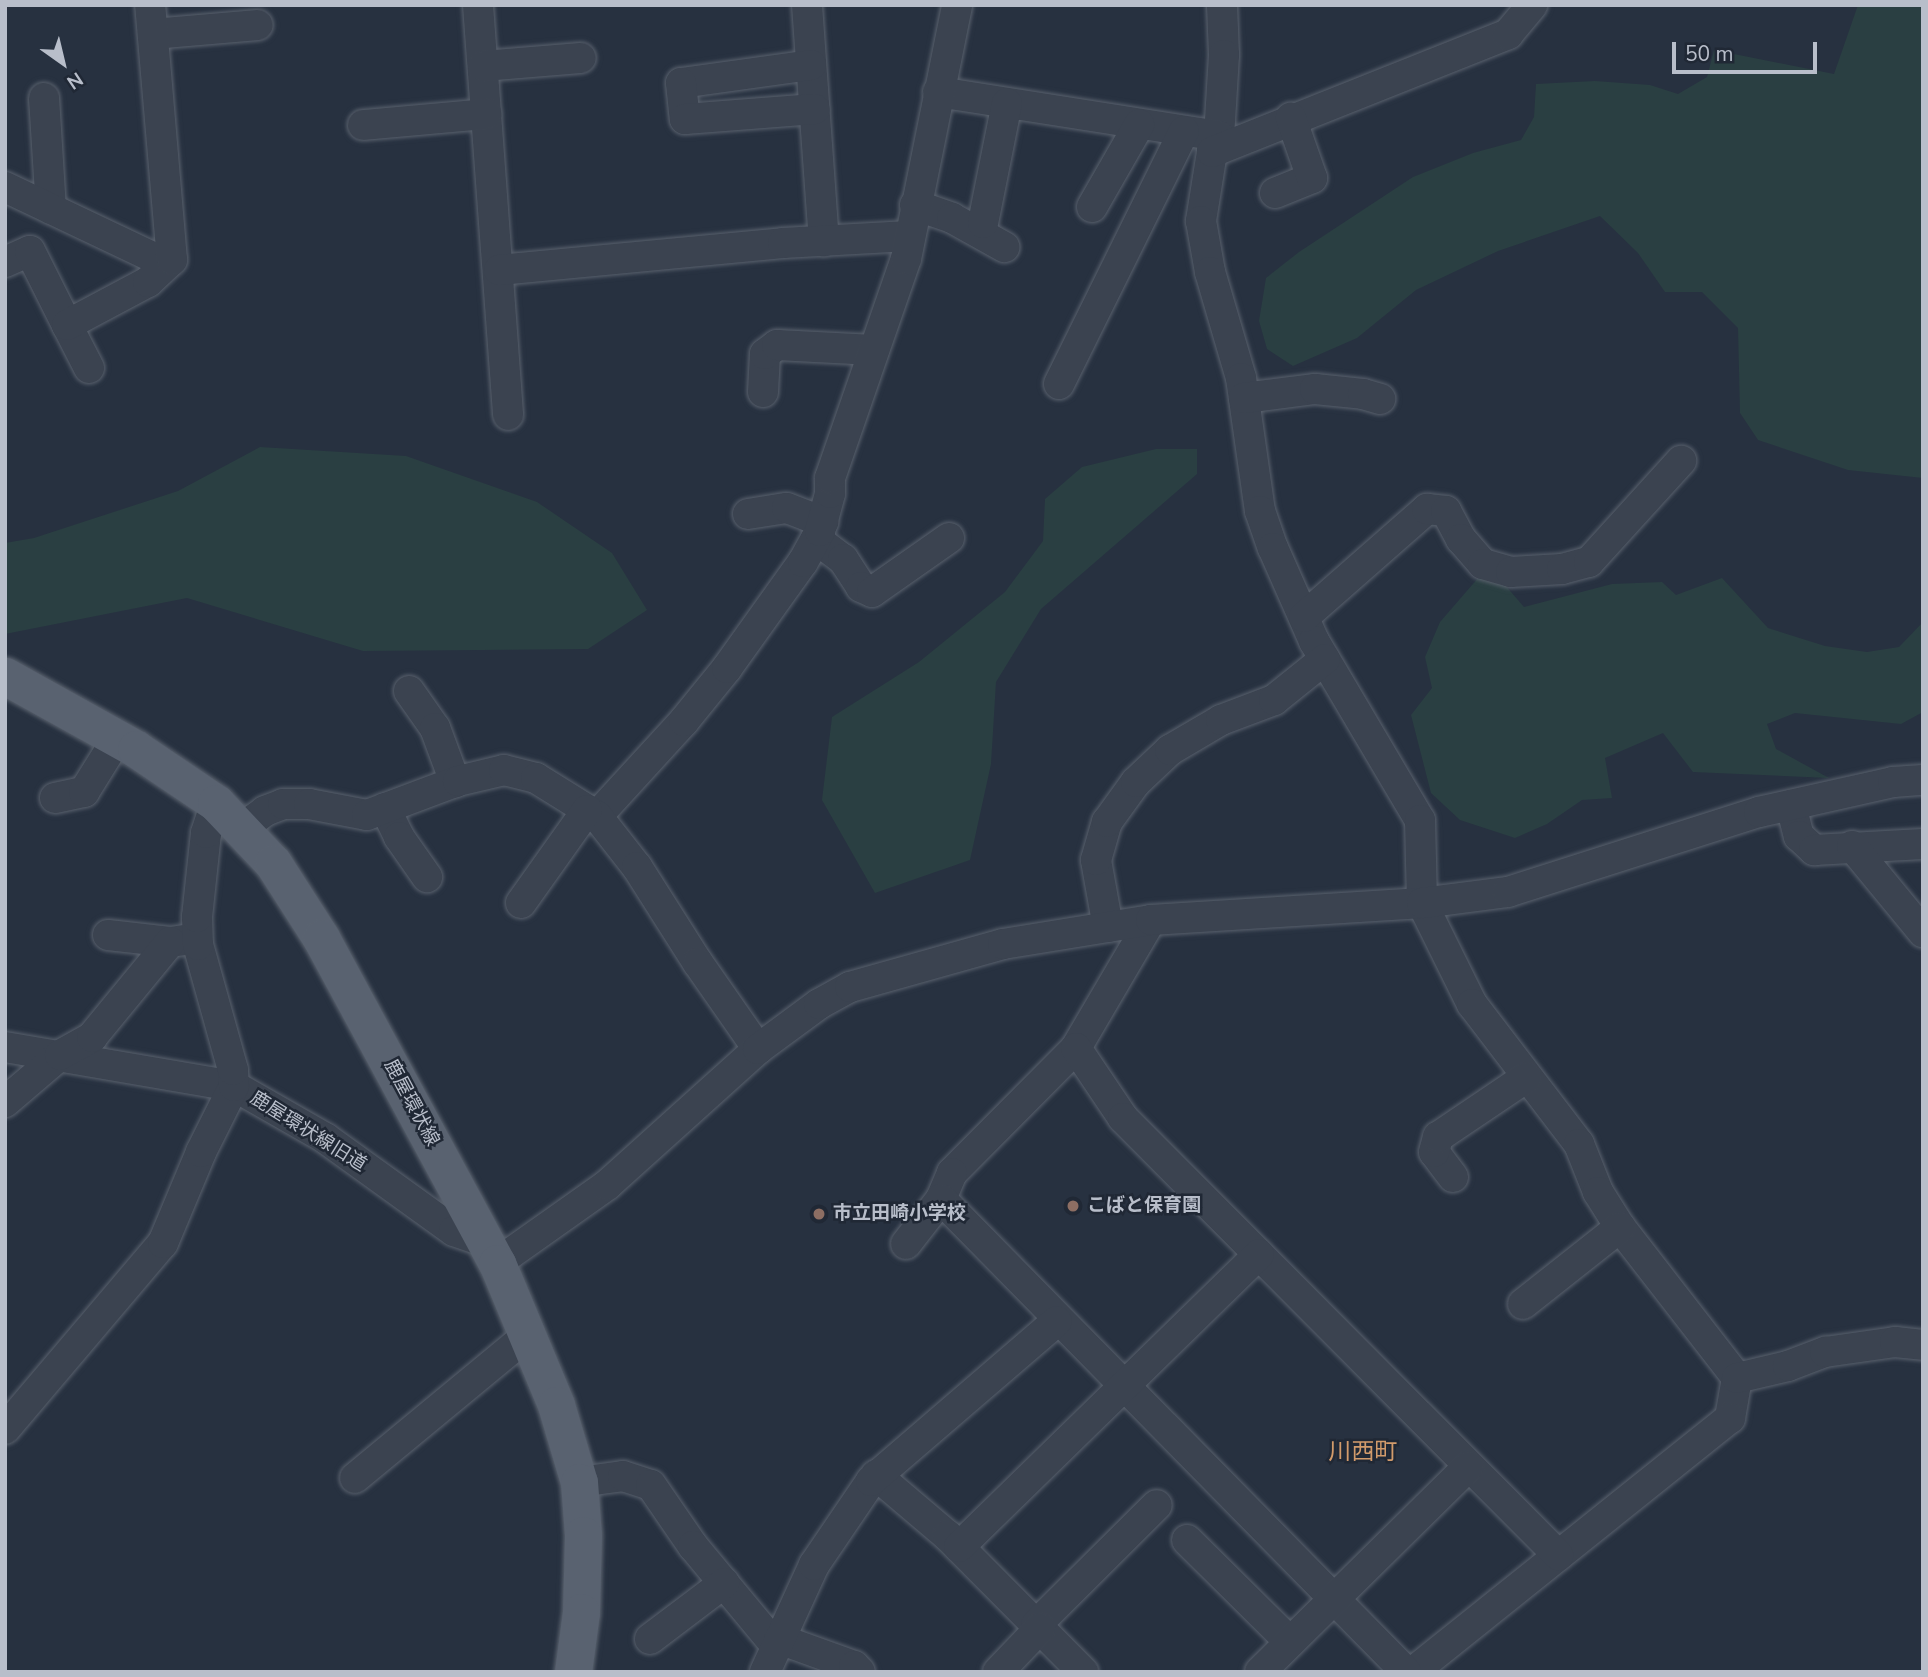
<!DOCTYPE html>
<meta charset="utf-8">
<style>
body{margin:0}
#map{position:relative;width:1928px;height:1677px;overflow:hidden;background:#273140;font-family:"Nunito Sans","Noto Sans JP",sans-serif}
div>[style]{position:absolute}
.green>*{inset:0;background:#2a3f42}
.roads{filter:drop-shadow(0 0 2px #59616d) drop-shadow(0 0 2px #59616d)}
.minor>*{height:30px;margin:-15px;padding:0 15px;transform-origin:15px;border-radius:15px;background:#3b4350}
.major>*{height:37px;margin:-18.5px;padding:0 18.5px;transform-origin:18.5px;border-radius:18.5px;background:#596270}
.dots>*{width:19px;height:19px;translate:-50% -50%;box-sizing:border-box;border:4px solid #202835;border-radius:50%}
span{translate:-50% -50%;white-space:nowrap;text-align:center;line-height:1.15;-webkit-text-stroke:5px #202835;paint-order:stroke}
.street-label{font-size:19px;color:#b8beca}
.poi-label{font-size:19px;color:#b8beca;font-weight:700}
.left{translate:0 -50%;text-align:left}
.quarter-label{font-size:23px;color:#d29b6b}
.frame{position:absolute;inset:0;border:7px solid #b8beca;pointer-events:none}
.north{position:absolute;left:28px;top:28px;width:70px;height:70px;-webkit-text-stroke:5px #202835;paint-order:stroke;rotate:146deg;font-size:19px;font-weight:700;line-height:28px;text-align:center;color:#b8beca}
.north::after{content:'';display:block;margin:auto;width:24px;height:32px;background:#b8beca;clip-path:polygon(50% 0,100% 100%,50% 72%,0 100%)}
.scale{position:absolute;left:1672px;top:42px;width:145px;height:32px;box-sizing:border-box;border:4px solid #b8beca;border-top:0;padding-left:9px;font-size:21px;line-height:24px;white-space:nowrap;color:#b8beca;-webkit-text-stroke:5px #202835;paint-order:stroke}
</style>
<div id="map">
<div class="green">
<div style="clip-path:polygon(1858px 5px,1923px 5px,1923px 478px,1848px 470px,1758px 440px,1740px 413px,1738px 328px,1702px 292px,1665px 292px,1638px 253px,1600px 216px,1498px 251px,1416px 290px,1357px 338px,1293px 366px,1267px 349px,1259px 321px,1266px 278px,1299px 252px,1413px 177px,1473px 153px,1521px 140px,1534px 117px,1536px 84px,1595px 81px,1650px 85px,1678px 94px,1707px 77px,1714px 50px,1834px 74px)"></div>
<div style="clip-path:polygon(260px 447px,406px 456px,537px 502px,612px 553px,647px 610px,588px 649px,363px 651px,187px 598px,5px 634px,5px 543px,34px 538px,178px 491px)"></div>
<div style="clip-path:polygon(1156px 449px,1197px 449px,1197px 474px,1041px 609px,996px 682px,991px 764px,970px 860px,875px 893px,822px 800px,832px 717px,919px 662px,1005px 592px,1043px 541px,1045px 499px,1082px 467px)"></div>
<div style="clip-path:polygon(1485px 570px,1505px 585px,1524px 607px,1612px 584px,1662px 582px,1676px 595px,1722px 578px,1768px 628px,1825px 646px,1867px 652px,1899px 647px,1923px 622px,1923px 712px,1901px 724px,1795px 713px,1767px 724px,1776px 749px,1829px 778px,1693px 772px,1663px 733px,1605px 758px,1612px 798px,1582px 800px,1547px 824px,1515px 838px,1460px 820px,1431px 793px,1411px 715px,1432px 688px,1425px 657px,1440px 622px)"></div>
</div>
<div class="roads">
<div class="minor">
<div style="left:478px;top:5px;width:411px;rotate:85.8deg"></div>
<div style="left:807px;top:5px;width:237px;rotate:85.9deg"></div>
<div style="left:1222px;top:5px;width:50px;rotate:87.7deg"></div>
<div style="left:1224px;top:55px;width:81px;rotate:93.5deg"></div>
<div style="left:1219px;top:136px;width:17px;rotate:114deg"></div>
<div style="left:1212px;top:152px;width:70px;rotate:99.1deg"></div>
<div style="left:1201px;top:221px;width:52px;rotate:80deg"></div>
<div style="left:1210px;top:272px;width:110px;rotate:73.7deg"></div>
<div style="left:1241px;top:378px;width:134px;rotate:81.9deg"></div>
<div style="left:1260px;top:511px;width:39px;rotate:71deg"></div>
<div style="left:1273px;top:548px;width:102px;rotate:66.2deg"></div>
<div style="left:1314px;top:641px;width:208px;rotate:59.4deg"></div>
<div style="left:1420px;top:820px;width:83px;rotate:88.6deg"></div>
<div style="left:1422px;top:903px;width:113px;rotate:63.7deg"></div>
<div style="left:1472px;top:1004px;width:176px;rotate:52.6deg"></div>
<div style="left:1579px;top:1144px;width:52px;rotate:68.4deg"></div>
<div style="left:1598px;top:1192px;width:41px;rotate:57.8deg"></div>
<div style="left:1620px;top:1227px;width:191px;rotate:52.2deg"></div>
<div style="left:1737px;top:1378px;width:41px;rotate:99.9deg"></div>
<div style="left:1730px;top:1418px;width:406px;rotate:141.3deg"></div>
<div style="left:153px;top:34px;width:105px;rotate:-4.9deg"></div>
<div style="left:811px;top:65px;width:131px;rotate:172.1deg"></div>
<div style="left:681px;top:83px;width:36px;rotate:84deg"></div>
<div style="left:685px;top:119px;width:130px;rotate:-4.4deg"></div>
<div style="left:483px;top:66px;width:98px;rotate:-4.7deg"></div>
<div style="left:938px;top:92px;width:284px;rotate:8.9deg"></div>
<div style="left:44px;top:98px;width:111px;rotate:86.4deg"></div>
<div style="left:363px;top:125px;width:124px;rotate:-5.1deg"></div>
<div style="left:1212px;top:152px;width:319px;rotate:-21.7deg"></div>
<div style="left:1508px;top:34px;width:38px;rotate:-50deg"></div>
<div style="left:5px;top:187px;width:179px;rotate:25.4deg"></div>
<div style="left:1275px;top:193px;width:40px;rotate:-22deg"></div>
<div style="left:1312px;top:178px;width:64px;rotate:-109.3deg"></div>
<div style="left:915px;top:205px;width:39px;rotate:19deg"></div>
<div style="left:952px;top:218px;width:60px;rotate:29.1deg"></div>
<div style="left:1092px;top:207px;width:95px;rotate:-60.2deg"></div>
<div style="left:983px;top:223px;width:122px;rotate:-78.7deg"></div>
<div style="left:5px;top:262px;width:27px;rotate:-24deg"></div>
<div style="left:30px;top:251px;width:83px;rotate:63.4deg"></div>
<div style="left:499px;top:270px;width:285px;rotate:-5.4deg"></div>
<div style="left:783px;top:243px;width:126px;rotate:-3.2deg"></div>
<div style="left:89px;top:368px;width:48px;rotate:-117.1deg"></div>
<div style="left:67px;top:325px;width:92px;rotate:-28deg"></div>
<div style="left:148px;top:282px;width:33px;rotate:-43deg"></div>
<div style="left:172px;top:260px;width:256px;rotate:-94.9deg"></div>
<div style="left:1059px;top:384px;width:282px;rotate:-63.7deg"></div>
<div style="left:763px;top:392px;width:38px;rotate:-87deg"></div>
<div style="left:765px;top:354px;width:15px;rotate:-37deg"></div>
<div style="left:777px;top:345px;width:97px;rotate:3deg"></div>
<div style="left:1244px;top:398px;width:72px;rotate:-7.2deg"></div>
<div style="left:1315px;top:389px;width:48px;rotate:5.9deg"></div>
<div style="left:1363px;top:394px;width:18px;rotate:16deg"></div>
<div style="left:748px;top:514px;width:39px;rotate:-9deg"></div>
<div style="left:787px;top:508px;width:39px;rotate:21deg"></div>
<div style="left:816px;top:539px;width:34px;rotate:37deg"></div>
<div style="left:843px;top:559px;width:33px;rotate:57deg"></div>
<div style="left:861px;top:587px;width:12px;rotate:24deg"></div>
<div style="left:872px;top:592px;width:94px;rotate:-35deg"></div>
<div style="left:1304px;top:617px;width:164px;rotate:-41.3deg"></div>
<div style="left:1427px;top:509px;width:19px;rotate:6deg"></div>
<div style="left:1446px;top:511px;width:32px;rotate:62deg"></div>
<div style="left:1461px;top:539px;width:33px;rotate:49deg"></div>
<div style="left:1483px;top:564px;width:29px;rotate:16deg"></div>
<div style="left:1511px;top:572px;width:51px;rotate:-3.4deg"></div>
<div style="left:1562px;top:569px;width:28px;rotate:-15deg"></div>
<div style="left:1589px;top:562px;width:137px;rotate:-47.7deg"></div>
<div style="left:409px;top:691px;width:45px;rotate:54.9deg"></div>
<div style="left:435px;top:728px;width:58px;rotate:69.7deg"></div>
<div style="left:55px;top:798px;width:30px;rotate:-12deg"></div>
<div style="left:84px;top:792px;width:62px;rotate:-58.1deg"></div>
<div style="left:1791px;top:805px;width:32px;rotate:76deg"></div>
<div style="left:1799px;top:836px;width:21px;rotate:43deg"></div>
<div style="left:1814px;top:850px;width:109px;rotate:-3.2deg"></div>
<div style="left:385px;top:808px;width:32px;rotate:64deg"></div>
<div style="left:399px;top:837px;width:49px;rotate:55deg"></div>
<div style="left:597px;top:816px;width:129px;rotate:-47.5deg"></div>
<div style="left:684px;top:721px;width:68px;rotate:-50.9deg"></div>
<div style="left:727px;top:668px;width:130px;rotate:-54.4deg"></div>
<div style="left:803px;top:562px;width:35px;rotate:-61deg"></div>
<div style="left:820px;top:531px;width:39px;rotate:-75deg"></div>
<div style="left:830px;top:493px;width:15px;rotate:-90deg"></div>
<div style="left:830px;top:478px;width:232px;rotate:-70.9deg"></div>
<div style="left:906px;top:259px;width:259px;rotate:-78.6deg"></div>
<div style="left:242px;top:828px;width:29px;rotate:-36deg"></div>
<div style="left:265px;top:811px;width:19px;rotate:-21deg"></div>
<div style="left:283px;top:804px;width:26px"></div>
<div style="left:309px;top:804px;width:59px;rotate:10.7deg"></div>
<div style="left:367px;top:815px;width:97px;rotate:-20.5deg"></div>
<div style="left:458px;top:781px;width:47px;rotate:-13.4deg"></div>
<div style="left:504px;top:770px;width:33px;rotate:14deg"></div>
<div style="left:536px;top:778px;width:72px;rotate:31.9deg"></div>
<div style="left:597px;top:816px;width:65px;rotate:51.9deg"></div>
<div style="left:637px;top:867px;width:114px;rotate:57.6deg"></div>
<div style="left:698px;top:963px;width:105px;rotate:55.1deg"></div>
<div style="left:1852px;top:846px;width:112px;rotate:50.5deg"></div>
<div style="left:521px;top:903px;width:114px;rotate:-54.6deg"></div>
<div style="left:1151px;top:920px;width:148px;rotate:120.4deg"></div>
<div style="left:1076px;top:1048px;width:176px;rotate:134.8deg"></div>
<div style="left:952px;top:1173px;width:28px;rotate:113deg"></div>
<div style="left:941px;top:1199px;width:663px;rotate:45.49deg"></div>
<div style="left:1108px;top:927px;width:68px;rotate:-100.2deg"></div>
<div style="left:1096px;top:860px;width:40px;rotate:-74deg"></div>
<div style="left:1107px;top:822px;width:49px;rotate:-54.1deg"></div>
<div style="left:1136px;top:782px;width:47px;rotate:-43.3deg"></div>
<div style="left:1170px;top:750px;width:59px;rotate:-30.5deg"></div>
<div style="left:1221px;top:720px;width:57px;rotate:-20.7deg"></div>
<div style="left:1274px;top:700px;width:65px;rotate:-38.8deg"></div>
<div style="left:108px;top:935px;width:62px;rotate:6.4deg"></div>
<div style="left:170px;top:942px;width:14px;rotate:-8deg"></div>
<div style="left:5px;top:1047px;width:232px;rotate:9.7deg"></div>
<div style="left:234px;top:1086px;width:105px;rotate:29.7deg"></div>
<div style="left:325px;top:1138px;width:159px;rotate:35.8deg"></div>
<div style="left:454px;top:1231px;width:34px;rotate:19deg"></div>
<div style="left:1076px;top:1048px;width:84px;rotate:56.1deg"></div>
<div style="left:1123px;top:1118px;width:617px;rotate:45.13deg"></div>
<div style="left:5px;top:1102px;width:72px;rotate:-40.5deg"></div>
<div style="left:60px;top:1055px;width:37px;rotate:-29deg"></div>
<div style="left:92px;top:1037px;width:123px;rotate:-50.6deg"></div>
<div style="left:1453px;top:1177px;width:31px;rotate:-127deg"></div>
<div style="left:1434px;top:1152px;width:16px;rotate:-75deg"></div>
<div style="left:1438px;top:1137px;width:107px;rotate:-34deg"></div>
<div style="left:906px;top:1244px;width:57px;rotate:-52.1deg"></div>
<div style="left:497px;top:1263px;width:135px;rotate:-35.3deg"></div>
<div style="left:607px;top:1185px;width:203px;rotate:-42deg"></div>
<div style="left:758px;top:1049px;width:76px;rotate:-36.4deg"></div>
<div style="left:819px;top:1004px;width:35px;rotate:-29deg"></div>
<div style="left:850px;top:987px;width:159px;rotate:-15.7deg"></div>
<div style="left:1003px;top:944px;width:150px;rotate:-9.2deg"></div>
<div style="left:1151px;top:920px;width:272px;rotate:-3.6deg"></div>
<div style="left:1422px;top:903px;width:87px;rotate:-7.3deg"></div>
<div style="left:1508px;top:892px;width:263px;rotate:-17.7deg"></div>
<div style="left:1759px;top:812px;width:137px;rotate:-12.6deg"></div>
<div style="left:1893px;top:782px;width:30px;rotate:-4deg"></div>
<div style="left:1523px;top:1304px;width:124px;rotate:-38.4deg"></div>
<div style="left:1737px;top:1378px;width:52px;rotate:-13.2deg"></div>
<div style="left:1788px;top:1366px;width:40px;rotate:-21deg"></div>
<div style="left:1825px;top:1352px;width:71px;rotate:-8.1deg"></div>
<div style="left:1895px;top:1342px;width:28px;rotate:6deg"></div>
<div style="left:5px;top:1429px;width:244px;rotate:-49.7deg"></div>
<div style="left:163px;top:1243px;width:99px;rotate:-67.3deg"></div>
<div style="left:201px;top:1152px;width:74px;rotate:-63.4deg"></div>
<div style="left:234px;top:1086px;width:16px;rotate:-94deg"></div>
<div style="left:233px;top:1070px;width:130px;rotate:-105.6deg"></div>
<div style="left:198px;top:945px;width:28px;rotate:-92deg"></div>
<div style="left:197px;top:917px;width:84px;rotate:-83.9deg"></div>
<div style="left:206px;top:833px;width:32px;rotate:-72deg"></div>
<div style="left:876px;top:1475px;width:94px;rotate:40.3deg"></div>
<div style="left:948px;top:1536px;width:192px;rotate:45.2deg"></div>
<div style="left:355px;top:1478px;width:224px;rotate:-39.6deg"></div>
<div style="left:579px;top:1482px;width:44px;rotate:-7.8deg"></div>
<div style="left:623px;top:1476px;width:29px;rotate:18deg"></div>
<div style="left:651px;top:1485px;width:74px;rotate:55.5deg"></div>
<div style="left:693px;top:1546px;width:130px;rotate:50.3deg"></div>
<div style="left:1187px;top:1540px;width:145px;rotate:44.7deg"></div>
<div style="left:959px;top:1547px;width:419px;rotate:-44.3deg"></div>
<div style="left:1036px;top:1625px;width:170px;rotate:-44.8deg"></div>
<div style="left:650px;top:1639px;width:93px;rotate:-37.1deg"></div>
<div style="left:779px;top:1639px;width:80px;rotate:19.8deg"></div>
<div style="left:854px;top:1666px;width:8px;rotate:45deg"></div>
<div style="left:765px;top:1672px;width:118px;rotate:-65.4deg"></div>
<div style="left:814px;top:1565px;width:102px;rotate:-55.8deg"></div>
<div style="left:871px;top:1481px;width:245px;rotate:-40.7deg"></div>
<div style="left:998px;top:1672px;width:61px;rotate:-46.3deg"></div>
<div style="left:1260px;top:1672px;width:293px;rotate:-44.6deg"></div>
</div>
<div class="major">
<div style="left:5px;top:676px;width:150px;rotate:29.1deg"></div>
<div style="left:136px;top:749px;width:97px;rotate:34deg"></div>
<div style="left:216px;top:803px;width:83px;rotate:46.5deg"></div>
<div style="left:273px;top:863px;width:89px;rotate:57.4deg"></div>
<div style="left:321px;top:938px;width:370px;rotate:61.6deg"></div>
<div style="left:497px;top:1263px;width:154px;rotate:67.4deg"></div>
<div style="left:556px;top:1405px;width:80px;rotate:73.4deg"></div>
<div style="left:579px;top:1482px;width:53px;rotate:85.7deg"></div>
<div style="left:583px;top:1535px;width:77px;rotate:91.5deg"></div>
<div style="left:581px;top:1612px;width:61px;rotate:97.6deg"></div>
</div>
</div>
<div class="dots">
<div style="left:1073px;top:1206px;background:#8d6e63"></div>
<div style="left:819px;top:1214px;background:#8d6e63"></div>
</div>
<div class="street-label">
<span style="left:411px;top:1103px;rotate:62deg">鹿屋環状線</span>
<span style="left:308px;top:1132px;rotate:32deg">鹿屋環状線旧道</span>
</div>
<div class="poi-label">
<span class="left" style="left:1087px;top:1206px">こばと保育園</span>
<span class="left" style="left:833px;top:1214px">市立田崎小学校</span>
</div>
<div class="quarter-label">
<span style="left:1363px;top:1452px">川西町</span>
</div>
<div class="frame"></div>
<div class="north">N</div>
<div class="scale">50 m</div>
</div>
